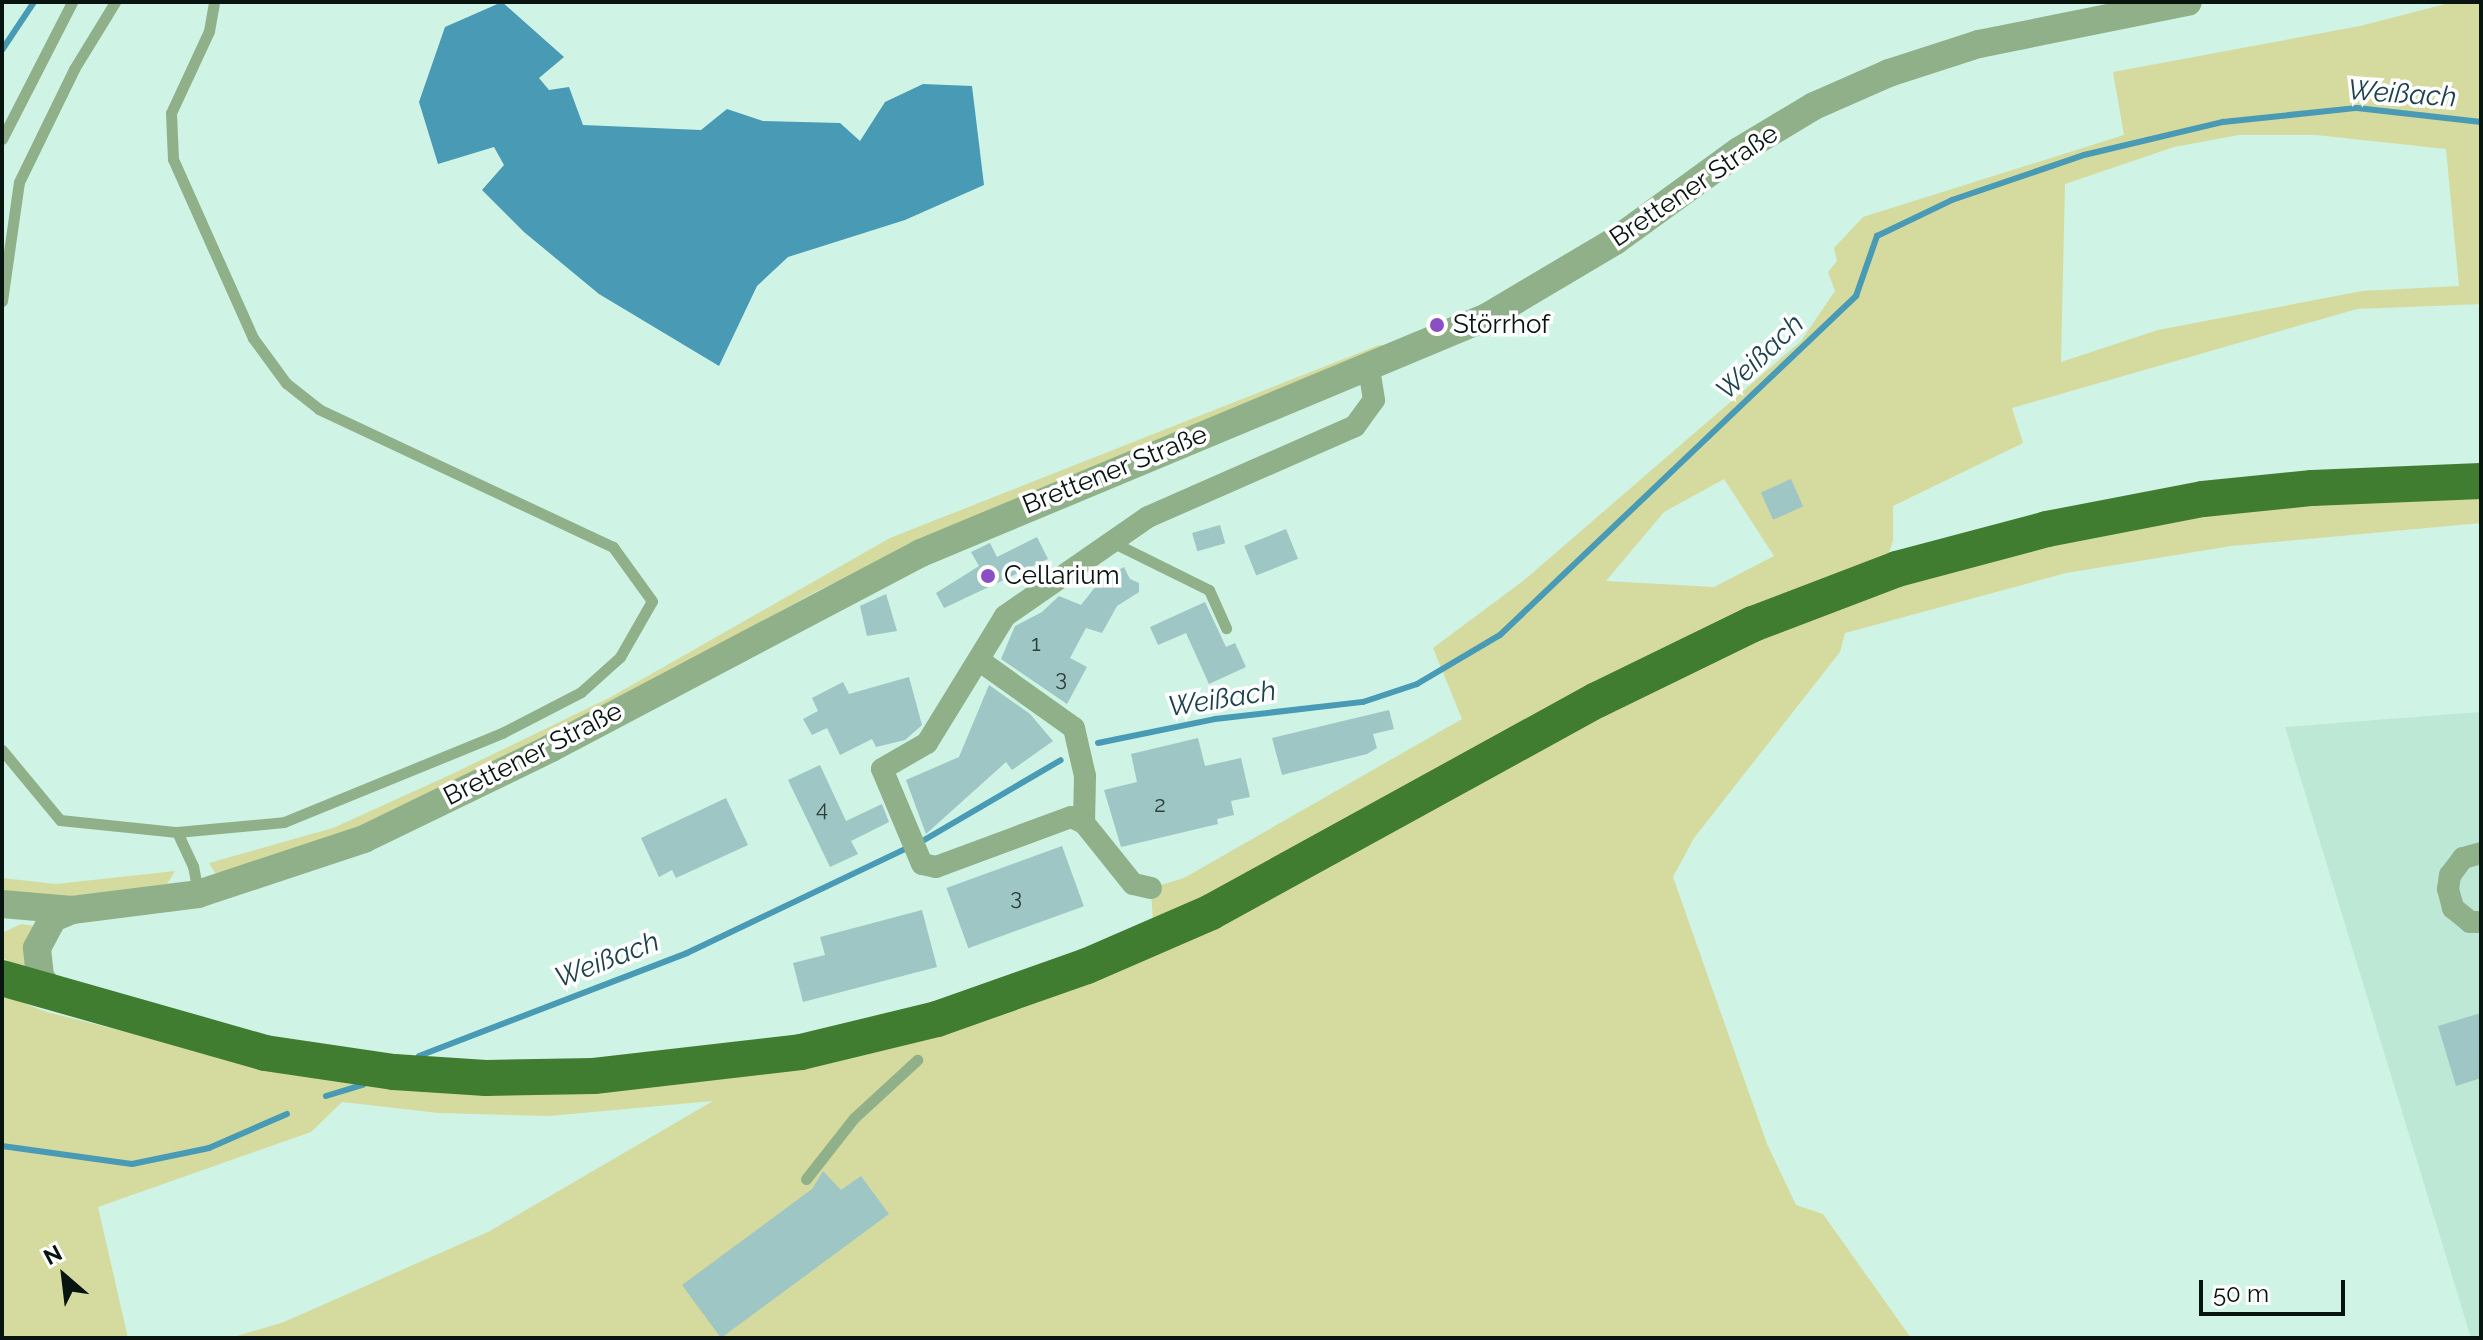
<!DOCTYPE html>
<meta charset="utf-8">
<style>
body{margin:0}
#map{position:relative;width:2483px;height:1340px;overflow:hidden;background:#cff3e4;font-family:Raleway,sans-serif}
div>[style]{position:absolute}
.built>*{inset:0;background:#bce8d5}
.green>*{inset:0;background:#d5db9e}
.water>*{inset:0;background:#489ab5}
.stream>*{height:6px;margin:-3px;padding:0 3px;transform-origin:3px;border-radius:3px;background:#489ab5}
.building>*{inset:0;background:#9dc6c5;transform-origin:0 0}
.service>*{height:11px;margin:-5.5px;padding:0 5.5px;transform-origin:5.5px;border-radius:5.5px;background:#8fb088}
.minor>*{height:22px;margin:-11px;padding:0 11px;transform-origin:11px;border-radius:11px;background:#8fb088}
.tertiary>*{height:28px;margin:-14px;padding:0 14px;transform-origin:14px;border-radius:14px;background:#8fb088}
.primary>*{height:36px;margin:-18px;padding:0 18px;transform-origin:18px;border-radius:18px;background:#407d31}
.dots>*{width:22px;height:22px;translate:-50% -50%;box-sizing:border-box;border:4px solid #fff;border-radius:50%}
span{translate:-50% -50%;white-space:nowrap;text-align:center;line-height:1.15;-webkit-text-stroke:7px #fff;paint-order:stroke}
.number-label{font-size:22px;color:#2c403c}
.number-label span{-webkit-text-stroke-width:0}
.street-label{font-size:26px;color:#07140f}
.poi-label{font-size:26px;color:#07140f}
.left{translate:0 -50%;text-align:left}
.water-label{font-size:28px;color:#1d424e;font-style:italic}
.frame{position:absolute;inset:0;border:4px solid #07140f;pointer-events:none}
.north{position:absolute;left:24px;top:1236px;width:80px;height:80px;-webkit-text-stroke:6px #fff;paint-order:stroke;rotate:332deg;font-size:22px;font-weight:700;line-height:32px;text-align:center;color:#07140f}
.north::after{content:'';display:block;margin:auto;width:28px;height:36px;background:#07140f;clip-path:polygon(50% 0,100% 100%,50% 72%,0 100%)}
.scale{position:absolute;left:2199px;top:1280px;width:146px;height:36px;box-sizing:border-box;border:4px solid #07140f;border-top:0;padding-left:10px;font-size:24px;line-height:28px;white-space:nowrap;color:#07140f;-webkit-text-stroke:6px #fff;paint-order:stroke}
</style>
<div id="map">
<div class="built">
<div style="clip-path:polygon(2481px 712px,2481px 1338px,2471px 1338px,2285px 727px)"></div>
</div>
<div class="green">
<div style="clip-path:polygon(evenodd,2453px 2px,2481px 2px,2481px 304px,2357px 309px,2012px 408px,2023px 443px,1893px 506px,1893px 540px,1887px 560px,1757px 636px,1968px 562px,2263px 504px,2481px 494px,2481px 523px,2231px 546px,2066px 573px,1845px 633px,1840px 652px,1694px 838px,1673px 877px,1767px 1144px,1796px 1205px,1823px 1214px,1911px 1338px,230px 1338px,284px 1322px,490px 1231px,713px 1101px,549px 1116px,439px 1113px,342px 1102px,311px 1132px,98px 1207px,128px 1338px,2px 1338px,2px 995px,47px 1012px,289px 1073px,801px 1052px,1153px 924px,1151px 888px,1184px 878px,1462px 719px,1433px 648px,1523px 581px,1801px 341px,1835px 291px,1828px 272px,1837px 261px,1834px 248px,1863px 217px,2124px 135px,2113px 72px,2360px 26px,2453px 2px,2239px 135px,2316px 135px,2446px 149px,2459px 286px,2362px 291px,2158px 330px,2061px 362px,2065px 184px,2174px 147px,2239px 135px,2453px 2px,1724px 479px,1774px 556px,1714px 587px,1606px 581px,1664px 512px,1724px 479px)"></div>
<div style="clip-path:polygon(1379px 345px,1385px 345px,950px 528px,817px 591px,633px 692px,369px 822px,261px 868px,216px 874px,209px 863px,333px 828px,452px 774px,611px 697px,890px 538px)"></div>
<div style="clip-path:polygon(175px 871px,167px 884px,63px 897px,2px 891px,2px 878px,56px 884px)"></div>
<div style="clip-path:polygon(21px 924px,34px 926px,26px 968px,2px 958px,2px 933px)"></div>
</div>
<div class="water">
<div style="clip-path:polygon(502px 2px,564px 57px,539px 78px,549px 90px,569px 87px,583px 125px,701px 130px,727px 109px,763px 121px,840px 123px,860px 141px,885px 102px,923px 84px,972px 86px,984px 185px,905px 220px,788px 257px,757px 286px,719px 366px,599px 294px,524px 232px,482px 190px,504px 165px,494px 147px,438px 164px,419px 102px,445px 27px)"></div>
</div>
<div class="stream">
<div style="left:2px;top:50px;width:58px;rotate:-56.3deg"></div>
<div style="left:1098px;top:743px;width:119px;rotate:-11.6deg"></div>
<div style="left:1215px;top:719px;width:149px;rotate:-6.6deg"></div>
<div style="left:1363px;top:702px;width:57px;rotate:-18.4deg"></div>
<div style="left:1417px;top:684px;width:96px;rotate:-30.6deg"></div>
<div style="left:1500px;top:635px;width:492px;rotate:-43.6deg"></div>
<div style="left:1856px;top:296px;width:64px;rotate:-70.7deg"></div>
<div style="left:1877px;top:236px;width:83px;rotate:-25.6deg"></div>
<div style="left:1952px;top:200px;width:139px;rotate:-18.8deg"></div>
<div style="left:2084px;top:155px;width:143px;rotate:-13.4deg"></div>
<div style="left:2223px;top:122px;width:135px;rotate:-6deg"></div>
<div style="left:2357px;top:108px;width:125px;rotate:6.4deg"></div>
<div style="left:919px;top:843px;width:164px;rotate:-30.3deg"></div>
<div style="left:419px;top:1056px;width:287px;rotate:-21deg"></div>
<div style="left:687px;top:953px;width:246px;rotate:-25.5deg"></div>
<div style="left:326px;top:1096px;width:39px;rotate:-17deg"></div>
<div style="left:2px;top:1146px;width:131px;rotate:7.9deg"></div>
<div style="left:132px;top:1164px;width:79px;rotate:-11.7deg"></div>
<div style="left:209px;top:1148px;width:85px;rotate:-23.6deg"></div>
</div>
<div class="building">
<div style="left:1791px;top:479px;width:30px;height:33px;rotate:66deg"></div>
<div style="left:1220px;top:525px;width:19px;height:29px;rotate:74deg"></div>
<div style="left:1286px;top:529px;width:32px;height:45px;rotate:68deg"></div>
<div style="clip-path:polygon(1037px 537px,1048px 559px,944px 608px,936px 593px,979px 566px,971px 552px,990px 543px,997px 557px)"></div>
<div style="clip-path:polygon(1124px 567px,1130px 579px,1139px 583px,1139px 592px,1117px 606px,1102px 633px,1086px 628px,1070px 658px,1087px 667px,1067px 704px,1001px 659px,1015px 626px,1042px 612px,1059px 596px,1081px 605px,1100px 581px)"></div>
<div style="clip-path:polygon(886px 594px,897px 631px,867px 636px,860px 606px)"></div>
<div style="clip-path:polygon(1205px 602px,1226px 647px,1235px 643px,1246px 667px,1209px 684px,1186px 633px,1158px 645px,1150px 627px)"></div>
<div style="clip-path:polygon(909px 677px,922px 725px,905px 740px,876px 747px,872px 739px,840px 755px,827px 728px,812px 735px,803px 719px,818px 711px,812px 698px,843px 682px,849px 694px)"></div>
<div style="clip-path:polygon(989px 685px,1030px 714px,1053px 741px,1012px 770px,1006px 762px,926px 834px,906px 780px,959px 757px)"></div>
<div style="clip-path:polygon(1389px 710px,1394px 729px,1373px 734px,1377px 748px,1367px 754px,1282px 775px,1272px 738px)"></div>
<div style="clip-path:polygon(1198px 738px,1205px 766px,1241px 758px,1250px 797px,1231px 801px,1234px 815px,1217px 819px,1218px 824px,1121px 847px,1104px 790px,1137px 782px,1131px 754px)"></div>
<div style="clip-path:polygon(820px 765px,846px 821px,882px 804px,889px 822px,851px 841px,858px 854px,830px 867px,788px 780px)"></div>
<div style="clip-path:polygon(726px 798px,748px 845px,676px 878px,672px 870px,659px 877px,641px 838px)"></div>
<div style="left:1062px;top:846px;width:64px;height:123px;rotate:70deg"></div>
<div style="clip-path:polygon(922px 910px,937px 967px,803px 1002px,793px 963px,825px 955px,820px 937px)"></div>
<div style="clip-path:polygon(2481px 1013px,2481px 1078px,2456px 1086px,2438px 1026px)"></div>
<div style="clip-path:polygon(823px 1171px,841px 1190px,861px 1176px,889px 1214px,721px 1338px,682px 1285px,812px 1189px)"></div>
</div>
<div class="service">
<div style="left:2px;top:139px;width:154px;rotate:-62.9deg"></div>
<div style="left:2px;top:301px;width:120px;rotate:-81.9deg"></div>
<div style="left:19px;top:182px;width:126px;rotate:-64deg"></div>
<div style="left:74px;top:69px;width:79px;rotate:-58.5deg"></div>
<div style="left:1112px;top:542px;width:108px;rotate:26.3deg"></div>
<div style="left:1209px;top:590px;width:42px;rotate:65.9deg"></div>
<div style="left:2px;top:750px;width:91px;rotate:50.4deg"></div>
<div style="left:60px;top:820px;width:118px;rotate:5.9deg"></div>
<div style="left:177px;top:832px;width:107px;rotate:-5.3deg"></div>
<div style="left:284px;top:822px;width:235px;rotate:-22.2deg"></div>
<div style="left:502px;top:733px;width:89px;rotate:-27.4deg"></div>
<div style="left:581px;top:692px;width:52px;rotate:-41.9deg"></div>
<div style="left:620px;top:657px;width:64px;rotate:-60.3deg"></div>
<div style="left:652px;top:601px;width:67px;rotate:-125.8deg"></div>
<div style="left:613px;top:547px;width:325px;rotate:-154.9deg"></div>
<div style="left:319px;top:409px;width:42px;rotate:-141.8deg"></div>
<div style="left:286px;top:383px;width:56px;rotate:-126.3deg"></div>
<div style="left:253px;top:338px;width:196px;rotate:-114.1deg"></div>
<div style="left:173px;top:159px;width:46px;rotate:-92.5deg"></div>
<div style="left:171px;top:113px;width:90px;rotate:-65.1deg"></div>
<div style="left:209px;top:31px;width:29px;rotate:-80deg"></div>
<div style="left:177px;top:832px;width:38px;rotate:65deg"></div>
<div style="left:193px;top:866px;width:25px;rotate:79deg"></div>
<div style="left:806px;top:1179px;width:78px;rotate:-51.8deg"></div>
<div style="left:854px;top:1118px;width:86px;rotate:-42.6deg"></div>
</div>
<div class="minor">
<div style="left:980px;top:661px;width:115px;rotate:35.5deg"></div>
<div style="left:1074px;top:728px;width:49px;rotate:77.1deg"></div>
<div style="left:1085px;top:776px;width:47px;rotate:91.2deg"></div>
<div style="left:2481px;top:853px;width:19px;rotate:164deg"></div>
<div style="left:2463px;top:858px;width:21px;rotate:127deg"></div>
<div style="left:2450px;top:875px;width:14px;rotate:98deg"></div>
<div style="left:2448px;top:889px;width:20px;rotate:75deg"></div>
<div style="left:2453px;top:908px;width:22px;rotate:39deg"></div>
<div style="left:2470px;top:922px;width:11px"></div>
<div style="left:1151px;top:888px;width:18px;rotate:-167deg"></div>
<div style="left:1133px;top:884px;width:78px;rotate:-128.8deg"></div>
<div style="left:1084px;top:823px;width:14px;rotate:-155deg"></div>
<div style="left:1071px;top:817px;width:144px;rotate:159.7deg"></div>
<div style="left:936px;top:867px;width:14px;rotate:-168deg"></div>
<div style="left:922px;top:864px;width:103px;rotate:-112.8deg"></div>
<div style="left:882px;top:769px;width:52px;rotate:-30deg"></div>
<div style="left:927px;top:743px;width:149px;rotate:-58.4deg"></div>
<div style="left:1005px;top:616px;width:174px;rotate:-34.7deg"></div>
<div style="left:1148px;top:517px;width:226px;rotate:-23.7deg"></div>
<div style="left:1355px;top:426px;width:32px;rotate:-54deg"></div>
<div style="left:1374px;top:400px;width:31px;rotate:-99deg"></div>
</div>
<div class="tertiary">
<div style="left:2px;top:904px;width:70px;rotate:4.9deg"></div>
<div style="left:72px;top:910px;width:127px;rotate:-7.2deg"></div>
<div style="left:198px;top:894px;width:175px;rotate:-18.3deg"></div>
<div style="left:364px;top:839px;width:208px;rotate:-25.9deg"></div>
<div style="left:551px;top:748px;width:418px;rotate:-27.8deg"></div>
<div style="left:921px;top:553px;width:613px;rotate:-22.63deg"></div>
<div style="left:1487px;top:317px;width:149px;rotate:-30.7deg"></div>
<div style="left:1615px;top:241px;width:153px;rotate:-36deg"></div>
<div style="left:1739px;top:151px;width:87px;rotate:-31deg"></div>
<div style="left:1814px;top:106px;width:82px;rotate:-23.7deg"></div>
<div style="left:1889px;top:73px;width:95px;rotate:-17.9deg"></div>
<div style="left:1979px;top:44px;width:213px;rotate:-11.4deg"></div>
<div style="left:54px;top:996px;width:24px;rotate:-126deg"></div>
<div style="left:40px;top:977px;width:29px;rotate:-96deg"></div>
<div style="left:37px;top:948px;width:34px;rotate:-62deg"></div>
<div style="left:53px;top:918px;width:21px;rotate:-23deg"></div>
</div>
<div class="primary">
<div style="left:2px;top:978px;width:273px;rotate:15.9deg"></div>
<div style="left:265px;top:1053px;width:130px;rotate:8.4deg"></div>
<div style="left:394px;top:1072px;width:92px;rotate:3.7deg"></div>
<div style="left:486px;top:1078px;width:108px;rotate:-1.1deg"></div>
<div style="left:594px;top:1076px;width:208px;rotate:-6.6deg"></div>
<div style="left:801px;top:1052px;width:140px;rotate:-13.6deg"></div>
<div style="left:937px;top:1019px;width:159px;rotate:-19.5deg"></div>
<div style="left:1087px;top:966px;width:135px;rotate:-23.5deg"></div>
<div style="left:1211px;top:912px;width:440px;rotate:-28.8deg"></div>
<div style="left:1597px;top:700px;width:174px;rotate:-26deg"></div>
<div style="left:1753px;top:624px;width:154px;rotate:-20.9deg"></div>
<div style="left:1897px;top:569px;width:155px;rotate:-14.9deg"></div>
<div style="left:2047px;top:529px;width:159px;rotate:-10.9deg"></div>
<div style="left:2203px;top:499px;width:110px;rotate:-5.8deg"></div>
<div style="left:2312px;top:488px;width:169px;rotate:-2.4deg"></div>
</div>
<div class="dots">
<div style="left:1437px;top:325px;background:#8a4fc5"></div>
<div style="left:988px;top:576px;background:#8a4fc5"></div>
</div>
<div class="number-label">
<span style="left:1036px;top:644px">1</span>
<span style="left:1061px;top:679px">3</span>
<span style="left:1160px;top:805px">2</span>
<span style="left:822px;top:809px">4</span>
<span style="left:1016px;top:898px">3</span>
</div>
<div class="street-label">
<span style="left:1694px;top:186px;rotate:-34deg">Brettener Straße</span>
<span style="left:1115px;top:470px;rotate:-22deg">Brettener Straße</span>
<span style="left:533px;top:754px;rotate:-27deg">Brettener Straße</span>
</div>
<div class="poi-label">
<span class="left" style="left:1453px;top:325px">Störrhof</span>
<span class="left" style="left:1004px;top:576px">Cellarium</span>
</div>
<div class="water-label">
<span style="left:2402px;top:94px;rotate:4deg">Weißach</span>
<span style="left:1760px;top:357px;rotate:-44deg">Weißach</span>
<span style="left:1222px;top:699px;rotate:-9deg">Weißach</span>
<span style="left:607px;top:960px;rotate:-21deg">Weißach</span>
</div>
<div class="frame"></div>
<div class="north">N</div>
<div class="scale">50 m</div>
</div>
